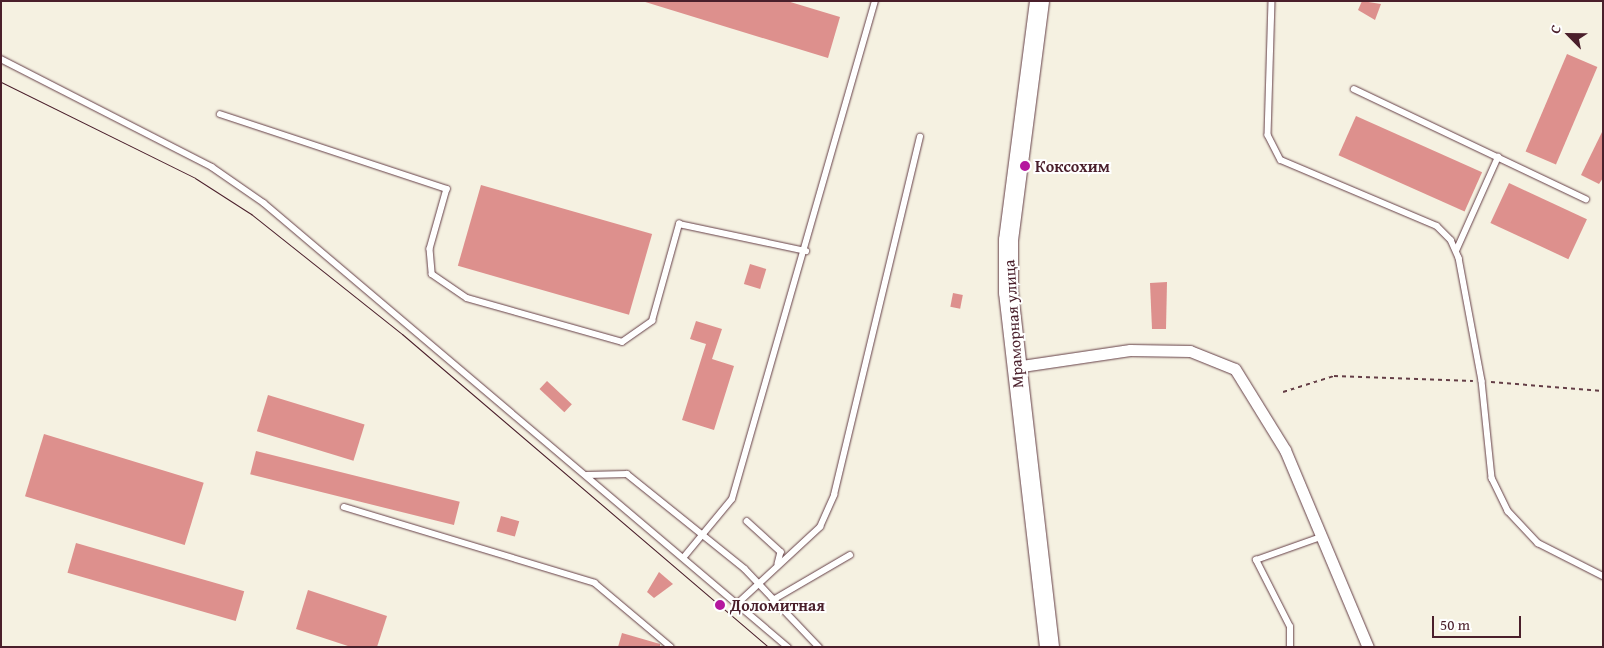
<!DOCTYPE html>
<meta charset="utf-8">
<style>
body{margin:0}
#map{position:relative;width:1604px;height:648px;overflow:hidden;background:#f5f1e1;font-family:"Gentium Book Plus",serif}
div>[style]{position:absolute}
.building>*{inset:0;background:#dd908d;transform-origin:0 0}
.path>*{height:2px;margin-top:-1px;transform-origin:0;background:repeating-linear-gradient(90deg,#643e46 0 4px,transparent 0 8px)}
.roads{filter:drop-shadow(0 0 1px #643e46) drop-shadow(0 0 1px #643e46)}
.service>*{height:5.5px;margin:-2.75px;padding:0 2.75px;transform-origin:2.75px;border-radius:2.75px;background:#fff}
.minor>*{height:11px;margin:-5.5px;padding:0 5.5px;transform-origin:5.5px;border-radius:5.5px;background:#fff}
.primary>*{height:19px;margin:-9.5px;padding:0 9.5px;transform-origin:9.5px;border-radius:9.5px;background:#fff}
.tram>*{height:1px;margin:-0.5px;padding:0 0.5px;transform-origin:0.5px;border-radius:0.5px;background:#4a1f2b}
.dots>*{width:14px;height:14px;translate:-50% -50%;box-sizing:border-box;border:2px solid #fff;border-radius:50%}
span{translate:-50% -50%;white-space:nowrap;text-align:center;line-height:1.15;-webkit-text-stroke:4px #fff;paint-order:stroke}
.poi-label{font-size:16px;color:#4a1f2b;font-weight:700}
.left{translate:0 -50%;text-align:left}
.street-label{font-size:16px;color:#4a1f2b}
.frame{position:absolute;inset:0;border:2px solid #4a1f2b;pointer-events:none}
.north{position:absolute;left:1544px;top:10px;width:50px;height:50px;-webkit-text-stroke:4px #fff;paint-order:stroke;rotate:293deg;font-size:14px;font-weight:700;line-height:20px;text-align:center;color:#4a1f2b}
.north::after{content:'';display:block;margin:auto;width:18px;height:22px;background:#4a1f2b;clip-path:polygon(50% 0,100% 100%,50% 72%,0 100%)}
.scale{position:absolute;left:1432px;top:616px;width:89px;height:22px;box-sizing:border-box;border:2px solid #4a1f2b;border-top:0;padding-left:6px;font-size:15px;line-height:18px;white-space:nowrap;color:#4a1f2b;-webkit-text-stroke:4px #fff;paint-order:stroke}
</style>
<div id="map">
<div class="building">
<div style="clip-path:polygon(642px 1px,787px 1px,840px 17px,828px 58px)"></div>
<div style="clip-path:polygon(1362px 1px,1381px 4px,1375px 20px,1358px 10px)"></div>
<div style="left:1567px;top:54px;width:33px;height:106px;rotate:23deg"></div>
<div style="left:1356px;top:116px;width:138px;height:43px;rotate:24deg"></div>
<div style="clip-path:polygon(1603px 130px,1603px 178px,1599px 184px,1581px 175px)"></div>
<div style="left:1509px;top:183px;width:86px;height:44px;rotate:25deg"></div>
<div style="left:481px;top:185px;width:178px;height:84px;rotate:16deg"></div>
<div style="left:750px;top:264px;width:17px;height:21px;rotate:17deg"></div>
<div style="clip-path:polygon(1167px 282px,1166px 329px,1152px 329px,1150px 283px)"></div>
<div style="left:953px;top:293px;width:10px;height:14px;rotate:11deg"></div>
<div style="clip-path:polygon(696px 321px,722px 329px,712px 359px,734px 366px,714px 430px,682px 420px,706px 344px,690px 339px)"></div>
<div style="left:547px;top:381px;width:34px;height:11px;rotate:43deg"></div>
<div style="left:268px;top:395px;width:101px;height:38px;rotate:17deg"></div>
<div style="left:44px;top:434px;width:167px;height:65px;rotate:17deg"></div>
<div style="left:256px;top:451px;width:210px;height:24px;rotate:14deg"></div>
<div style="left:501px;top:516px;width:19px;height:16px;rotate:16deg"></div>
<div style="left:76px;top:543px;width:175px;height:31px;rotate:16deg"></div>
<div style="clip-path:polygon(659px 572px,673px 584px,654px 598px,647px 592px)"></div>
<div style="clip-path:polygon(308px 590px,387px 616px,377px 647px,351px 647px,296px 629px)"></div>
<div style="clip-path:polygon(622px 633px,660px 644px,660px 647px,618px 647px)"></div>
</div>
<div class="path">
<div style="left:1491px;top:382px;width:112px;rotate:4.6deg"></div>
<div style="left:1283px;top:392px;width:53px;rotate:-17.4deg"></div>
<div style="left:1334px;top:376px;width:139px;rotate:2.1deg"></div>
</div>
<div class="roads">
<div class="service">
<div style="left:1272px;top:1px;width:134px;rotate:91.7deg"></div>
<div style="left:1268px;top:135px;width:28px;rotate:63deg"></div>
<div style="left:1281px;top:160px;width:169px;rotate:22.9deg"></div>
<div style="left:1437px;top:226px;width:20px;rotate:45deg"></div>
<div style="left:1451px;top:240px;width:20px;rotate:66deg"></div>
<div style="left:1459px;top:258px;width:125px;rotate:79.4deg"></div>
<div style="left:1482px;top:381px;width:98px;rotate:84.1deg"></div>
<div style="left:1492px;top:478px;width:37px;rotate:64deg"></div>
<div style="left:1508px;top:511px;width:44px;rotate:46.8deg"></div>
<div style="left:1538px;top:543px;width:73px;rotate:26.9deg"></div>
<div style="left:1px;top:59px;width:237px;rotate:27.1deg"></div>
<div style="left:212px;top:167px;width:63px;rotate:34.7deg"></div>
<div style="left:264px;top:203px;width:687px;rotate:40.28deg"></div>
<div style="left:1354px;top:89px;width:257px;rotate:25.4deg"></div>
<div style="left:220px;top:114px;width:239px;rotate:18.3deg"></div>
<div style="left:447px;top:189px;width:62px;rotate:105.8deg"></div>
<div style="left:430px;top:249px;width:25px;rotate:85deg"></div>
<div style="left:432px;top:274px;width:42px;rotate:34.4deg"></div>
<div style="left:467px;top:298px;width:161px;rotate:15.8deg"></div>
<div style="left:622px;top:342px;width:37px;rotate:-35deg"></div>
<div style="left:652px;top:321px;width:101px;rotate:-74.4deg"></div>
<div style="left:679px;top:224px;width:130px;rotate:12deg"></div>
<div style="left:1456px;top:251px;width:103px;rotate:-65.9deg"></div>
<div style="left:587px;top:475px;width:40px;rotate:-1.4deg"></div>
<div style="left:627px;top:474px;width:151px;rotate:38.8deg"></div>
<div style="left:745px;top:569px;width:108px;rotate:46.5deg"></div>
<div style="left:344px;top:507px;width:262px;rotate:16.8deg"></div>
<div style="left:595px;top:583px;width:99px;rotate:40.1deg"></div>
<div style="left:747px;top:521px;width:46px;rotate:42.4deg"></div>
<div style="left:781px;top:552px;width:12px;rotate:104deg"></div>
<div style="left:684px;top:557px;width:75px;rotate:-50.4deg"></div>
<div style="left:732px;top:499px;width:518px;rotate:-73.98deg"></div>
<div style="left:773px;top:600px;width:89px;rotate:-30.3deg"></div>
<div style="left:738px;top:603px;width:112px;rotate:-42.8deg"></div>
<div style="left:820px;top:527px;width:35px;rotate:-66deg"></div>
<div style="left:834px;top:495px;width:368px;rotate:-76.5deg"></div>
<div style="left:1290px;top:647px;width:20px;rotate:-90deg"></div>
<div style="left:1290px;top:627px;width:75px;rotate:-116.9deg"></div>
<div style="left:1256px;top:560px;width:69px;rotate:-19.5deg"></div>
</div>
<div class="minor">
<div style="left:1015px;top:367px;width:116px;rotate:-8.4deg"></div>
<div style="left:1130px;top:350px;width:60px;rotate:1deg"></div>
<div style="left:1190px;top:351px;width:48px;rotate:21.8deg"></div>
<div style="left:1235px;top:369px;width:95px;rotate:58.3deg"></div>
<div style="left:1285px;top:450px;width:214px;rotate:67.2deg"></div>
</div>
<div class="primary">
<div style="left:1039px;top:1px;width:241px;rotate:97.4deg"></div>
<div style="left:1008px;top:240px;width:52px;rotate:90deg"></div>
<div style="left:1008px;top:292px;width:357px;rotate:83.4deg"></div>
</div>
</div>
<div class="tram">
<div style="left:1px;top:82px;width:216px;rotate:26.3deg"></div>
<div style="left:195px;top:178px;width:67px;rotate:32.7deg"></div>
<div style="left:251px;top:214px;width:193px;rotate:38.5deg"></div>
<div style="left:402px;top:334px;width:482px;rotate:40.5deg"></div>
</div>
<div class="dots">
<div style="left:1025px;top:166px;background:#b5179e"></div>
<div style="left:720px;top:605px;background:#b5179e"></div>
</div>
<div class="poi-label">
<span class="left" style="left:1035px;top:166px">Коксохим</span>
<span class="left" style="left:730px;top:605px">Доломитная</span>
</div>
<div class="street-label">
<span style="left:1013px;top:324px;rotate:-94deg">Мраморная улица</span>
</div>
<div class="frame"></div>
<div class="north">С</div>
<div class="scale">50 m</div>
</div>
